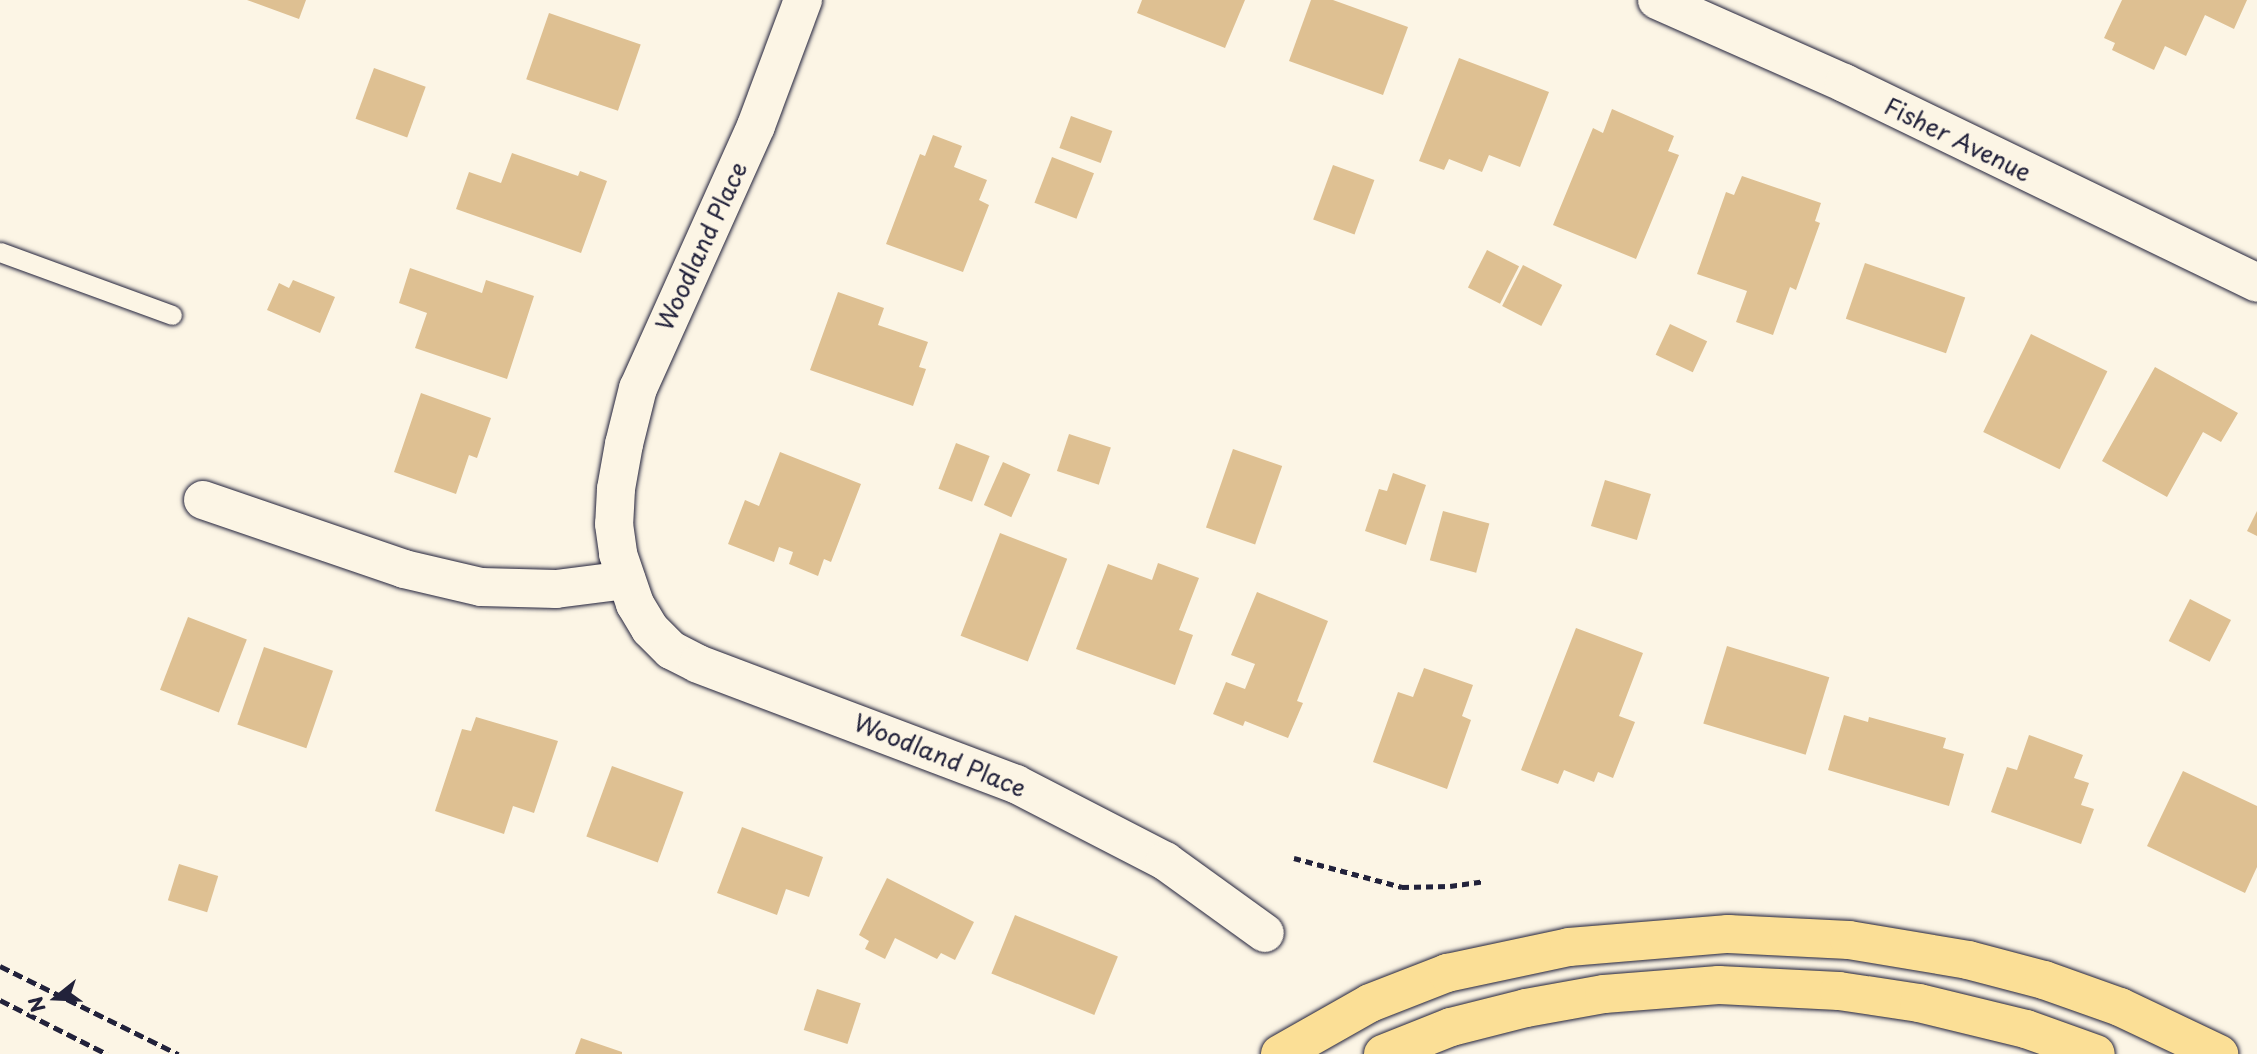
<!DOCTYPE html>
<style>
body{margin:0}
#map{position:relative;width:2257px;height:1054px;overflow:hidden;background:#fcf5e5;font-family:"Playpen Sans",sans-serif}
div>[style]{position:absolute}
.building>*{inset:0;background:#dec092;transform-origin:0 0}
.path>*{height:4.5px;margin-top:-2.25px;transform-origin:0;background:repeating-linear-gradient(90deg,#22223b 0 7px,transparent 0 12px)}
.roads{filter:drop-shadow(0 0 2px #22223b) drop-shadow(0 0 2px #22223b)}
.service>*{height:19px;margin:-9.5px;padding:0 9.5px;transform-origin:9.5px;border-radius:9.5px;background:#fcf5e5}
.minor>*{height:38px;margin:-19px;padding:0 19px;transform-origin:19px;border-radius:19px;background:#fcf5e5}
.tertiary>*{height:38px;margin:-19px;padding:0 19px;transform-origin:19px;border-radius:19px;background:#fcf5e5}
.trunk>*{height:38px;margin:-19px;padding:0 19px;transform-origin:19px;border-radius:19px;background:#fbdf96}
.rail>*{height:5px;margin-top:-2.5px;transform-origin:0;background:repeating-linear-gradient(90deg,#22223b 0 10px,transparent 0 15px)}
span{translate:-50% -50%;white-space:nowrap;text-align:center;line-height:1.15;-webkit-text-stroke:5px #fcf5e5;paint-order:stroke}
.street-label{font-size:24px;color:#22223b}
.north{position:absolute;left:21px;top:963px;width:70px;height:70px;-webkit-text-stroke:5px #fcf5e5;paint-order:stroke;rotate:252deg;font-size:19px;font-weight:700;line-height:28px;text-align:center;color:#22223b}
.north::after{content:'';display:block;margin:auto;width:24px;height:32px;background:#22223b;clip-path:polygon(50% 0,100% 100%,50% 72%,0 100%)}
</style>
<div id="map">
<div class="building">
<div style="clip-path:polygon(247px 0,306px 0,299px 19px)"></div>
<div style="clip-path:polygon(1142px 0,1245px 0,1225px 48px,1137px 13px)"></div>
<div style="clip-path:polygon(1311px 0,1333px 0,1408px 27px,1383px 95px,1289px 61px)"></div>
<div style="clip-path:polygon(2122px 0,2247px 0,2234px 29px,2205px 15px,2186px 56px,2165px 46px,2154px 70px,2112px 50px,2115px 43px,2104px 38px)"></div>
<div style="left:549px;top:13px;width:97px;height:70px;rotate:19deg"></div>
<div style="clip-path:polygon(1459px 58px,1549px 92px,1520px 167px,1489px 155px,1482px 172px,1449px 159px,1444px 170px,1419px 161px)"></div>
<div style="left:374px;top:68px;width:55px;height:54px;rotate:20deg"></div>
<div style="clip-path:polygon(1612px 109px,1674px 136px,1668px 151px,1679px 155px,1636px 259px,1553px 225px,1593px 128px,1603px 133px)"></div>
<div style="left:1071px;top:116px;width:44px;height:34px;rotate:20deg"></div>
<div style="clip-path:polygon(933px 135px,962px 146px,954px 167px,987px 180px,979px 200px,989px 205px,963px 272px,886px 244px,920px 154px,925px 156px)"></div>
<div style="clip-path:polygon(512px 153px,578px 176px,580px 171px,607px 181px,581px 253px,456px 209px,469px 172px,501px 183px)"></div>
<div style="left:1052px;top:157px;width:45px;height:49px;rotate:21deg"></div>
<div style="left:1333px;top:165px;width:44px;height:58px;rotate:20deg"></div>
<div style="clip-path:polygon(1742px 176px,1821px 203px,1815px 221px,1820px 223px,1796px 290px,1790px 287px,1773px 335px,1736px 322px,1747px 291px,1697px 274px,1726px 192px,1734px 195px)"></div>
<div style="left:1487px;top:250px;width:36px;height:42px;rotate:27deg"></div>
<div style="left:1865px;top:263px;width:106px;height:59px;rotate:19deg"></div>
<div style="left:1523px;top:265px;width:44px;height:46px;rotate:27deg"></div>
<div style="clip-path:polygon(410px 268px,482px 293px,486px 280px,534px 296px,507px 379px,415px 348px,427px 313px,399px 303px)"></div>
<div style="clip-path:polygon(293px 280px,335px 297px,320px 333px,267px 310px,279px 283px,289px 288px)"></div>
<div style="clip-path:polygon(838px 292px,884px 308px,878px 325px,928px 342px,919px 367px,926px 369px,913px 406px,810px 370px)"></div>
<div style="left:1670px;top:324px;width:41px;height:34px;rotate:25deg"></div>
<div style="left:2031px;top:334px;width:85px;height:109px;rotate:26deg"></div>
<div style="clip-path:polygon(2155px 367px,2238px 413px,2221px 442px,2203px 432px,2167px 497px,2102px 461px)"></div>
<div style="clip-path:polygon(421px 393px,491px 418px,477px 458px,469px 455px,456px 494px,394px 472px)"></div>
<div style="left:1069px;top:434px;width:44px;height:39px;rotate:18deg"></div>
<div style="left:956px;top:443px;width:36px;height:49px;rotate:21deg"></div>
<div style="left:1233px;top:449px;width:52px;height:83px;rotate:19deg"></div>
<div style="clip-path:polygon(780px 452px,861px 484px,831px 562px,824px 559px,818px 576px,789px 564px,793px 552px,779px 547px,774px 562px,728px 544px,745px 500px,759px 506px)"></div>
<div style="left:1003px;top:462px;width:30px;height:47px;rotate:24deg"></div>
<div style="clip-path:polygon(1393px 473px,1426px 485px,1406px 545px,1365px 531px,1379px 489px,1387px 491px)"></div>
<div style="left:1605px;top:480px;width:48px;height:48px;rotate:17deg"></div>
<div style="left:1443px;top:511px;width:48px;height:51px;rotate:15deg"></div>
<div style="clip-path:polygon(2257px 511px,2257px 536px,2247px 531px)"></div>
<div style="left:1000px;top:533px;width:72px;height:110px;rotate:21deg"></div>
<div style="clip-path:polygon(1158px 563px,1199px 578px,1179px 630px,1193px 635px,1175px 685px,1076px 649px,1108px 564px,1152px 580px)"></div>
<div style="clip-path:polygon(1257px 592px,1328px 621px,1297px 701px,1303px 703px,1288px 738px,1245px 721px,1243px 726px,1213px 714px,1226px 682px,1245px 689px,1255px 664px,1231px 655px)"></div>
<div style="left:2190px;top:599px;width:46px;height:47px;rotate:27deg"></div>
<div style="left:188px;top:617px;width:63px;height:78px;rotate:21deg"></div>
<div style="clip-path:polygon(1576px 628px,1643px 653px,1619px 716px,1635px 722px,1613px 778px,1598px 772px,1594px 782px,1564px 770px,1558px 784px,1521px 770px)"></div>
<div style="left:1727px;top:646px;width:107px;height:81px;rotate:17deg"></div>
<div style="left:264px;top:647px;width:73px;height:82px;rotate:19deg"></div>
<div style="clip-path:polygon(1424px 668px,1473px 685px,1462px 716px,1471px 720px,1447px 789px,1373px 762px,1398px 692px,1413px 697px)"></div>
<div style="clip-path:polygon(1844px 715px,1868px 722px,1869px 717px,1946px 738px,1943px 748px,1964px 754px,1949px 806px,1828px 770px)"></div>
<div style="clip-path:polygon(476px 717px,558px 741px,534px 813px,513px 806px,504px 834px,435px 811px,462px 729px,471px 731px)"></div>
<div style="clip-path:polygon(2029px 735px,2083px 755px,2074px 778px,2089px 783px,2081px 805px,2094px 809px,2081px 844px,1991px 812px,2007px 767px,2017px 770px)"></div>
<div style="left:612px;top:766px;width:76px;height:75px;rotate:20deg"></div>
<div style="clip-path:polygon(2183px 771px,2257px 806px,2257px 867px,2245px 893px,2147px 846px)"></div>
<div style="clip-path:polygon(742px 827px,823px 857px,809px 897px,786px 889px,777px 915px,717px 893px)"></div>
<div style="left:179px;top:864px;width:41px;height:38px;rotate:17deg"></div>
<div style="clip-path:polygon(887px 878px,974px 922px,955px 960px,941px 953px,937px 959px,895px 938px,885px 959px,865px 949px,869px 941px,859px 935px)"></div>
<div style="left:1015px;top:915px;width:111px;height:63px;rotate:22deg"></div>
<div style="left:817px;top:989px;width:46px;height:43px;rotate:18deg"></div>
<div style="clip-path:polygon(581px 1038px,622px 1052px,622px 1054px,575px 1054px)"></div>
</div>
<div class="path">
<div style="left:1294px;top:858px;width:112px;rotate:15deg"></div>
<div style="left:1402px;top:887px;width:48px;rotate:-1.2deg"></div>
<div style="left:1450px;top:886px;width:34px;rotate:-8deg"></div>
</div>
<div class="roads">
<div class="service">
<div style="left:0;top:252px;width:183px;rotate:20.1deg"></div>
</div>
<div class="minor">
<div style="left:803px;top:0;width:134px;rotate:110.5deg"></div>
<div style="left:756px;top:126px;width:287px;rotate:114.2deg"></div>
<div style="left:638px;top:388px;width:58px;rotate:104deg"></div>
<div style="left:624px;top:444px;width:46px;rotate:100.1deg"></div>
<div style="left:616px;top:489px;width:35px;rotate:93deg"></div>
<div style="left:614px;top:524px;width:30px;rotate:82deg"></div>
<div style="left:618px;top:554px;width:53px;rotate:71.2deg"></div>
<div style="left:635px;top:604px;width:29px;rotate:59deg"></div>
<div style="left:650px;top:629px;width:30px;rotate:45deg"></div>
<div style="left:671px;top:650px;width:30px;rotate:27deg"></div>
<div style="left:698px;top:664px;width:340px;rotate:20.7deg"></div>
<div style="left:1016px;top:784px;width:168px;rotate:27.3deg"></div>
<div style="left:1165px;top:861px;width:123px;rotate:35.8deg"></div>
<div style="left:203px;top:500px;width:213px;rotate:18.9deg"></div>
<div style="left:404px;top:569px;width:79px;rotate:13.2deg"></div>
<div style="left:481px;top:587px;width:75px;rotate:1.5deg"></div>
<div style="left:556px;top:589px;width:71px;rotate:-7.3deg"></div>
</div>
<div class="tertiary">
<div style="left:1657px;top:0;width:205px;rotate:23.9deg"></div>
<div style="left:1844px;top:83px;width:459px;rotate:25.8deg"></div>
</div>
<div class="trunk">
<div style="left:1280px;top:1054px;width:103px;rotate:-29.5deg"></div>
<div style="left:1370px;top:1003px;width:83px;rotate:-21.3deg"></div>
<div style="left:1447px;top:973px;width:125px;rotate:-12deg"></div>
<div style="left:1569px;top:947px;width:160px;rotate:-4.7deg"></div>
<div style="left:1728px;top:934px;width:121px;rotate:2.8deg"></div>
<div style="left:1849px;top:940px;width:121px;rotate:9.5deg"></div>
<div style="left:1968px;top:960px;width:79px;rotate:14.7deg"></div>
<div style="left:2044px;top:980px;width:81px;rotate:19.6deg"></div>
<div style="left:2120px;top:1007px;width:110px;rotate:25.4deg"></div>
<div style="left:1383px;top:1054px;width:73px;rotate:-21.7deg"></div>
<div style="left:1451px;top:1027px;width:77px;rotate:-14.2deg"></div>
<div style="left:1526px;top:1008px;width:79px;rotate:-10.2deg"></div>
<div style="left:1604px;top:994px;width:115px;rotate:-4.5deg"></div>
<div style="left:1719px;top:985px;width:120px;rotate:2.9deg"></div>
<div style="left:1839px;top:991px;width:81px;rotate:8.5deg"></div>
<div style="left:1919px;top:1003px;width:110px;rotate:13.7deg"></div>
<div style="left:2026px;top:1029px;width:74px;rotate:19.7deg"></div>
</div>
</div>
<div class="rail">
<div style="left:0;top:966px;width:199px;rotate:26.3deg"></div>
<div style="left:0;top:1000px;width:120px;rotate:26.8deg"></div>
</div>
<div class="street-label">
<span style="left:1958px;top:139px;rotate:26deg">Fisher Avenue</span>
<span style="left:701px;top:246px;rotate:-65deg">Woodland Place</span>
<span style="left:940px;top:755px;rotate:22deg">Woodland Place</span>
</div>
<div class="north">N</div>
</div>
